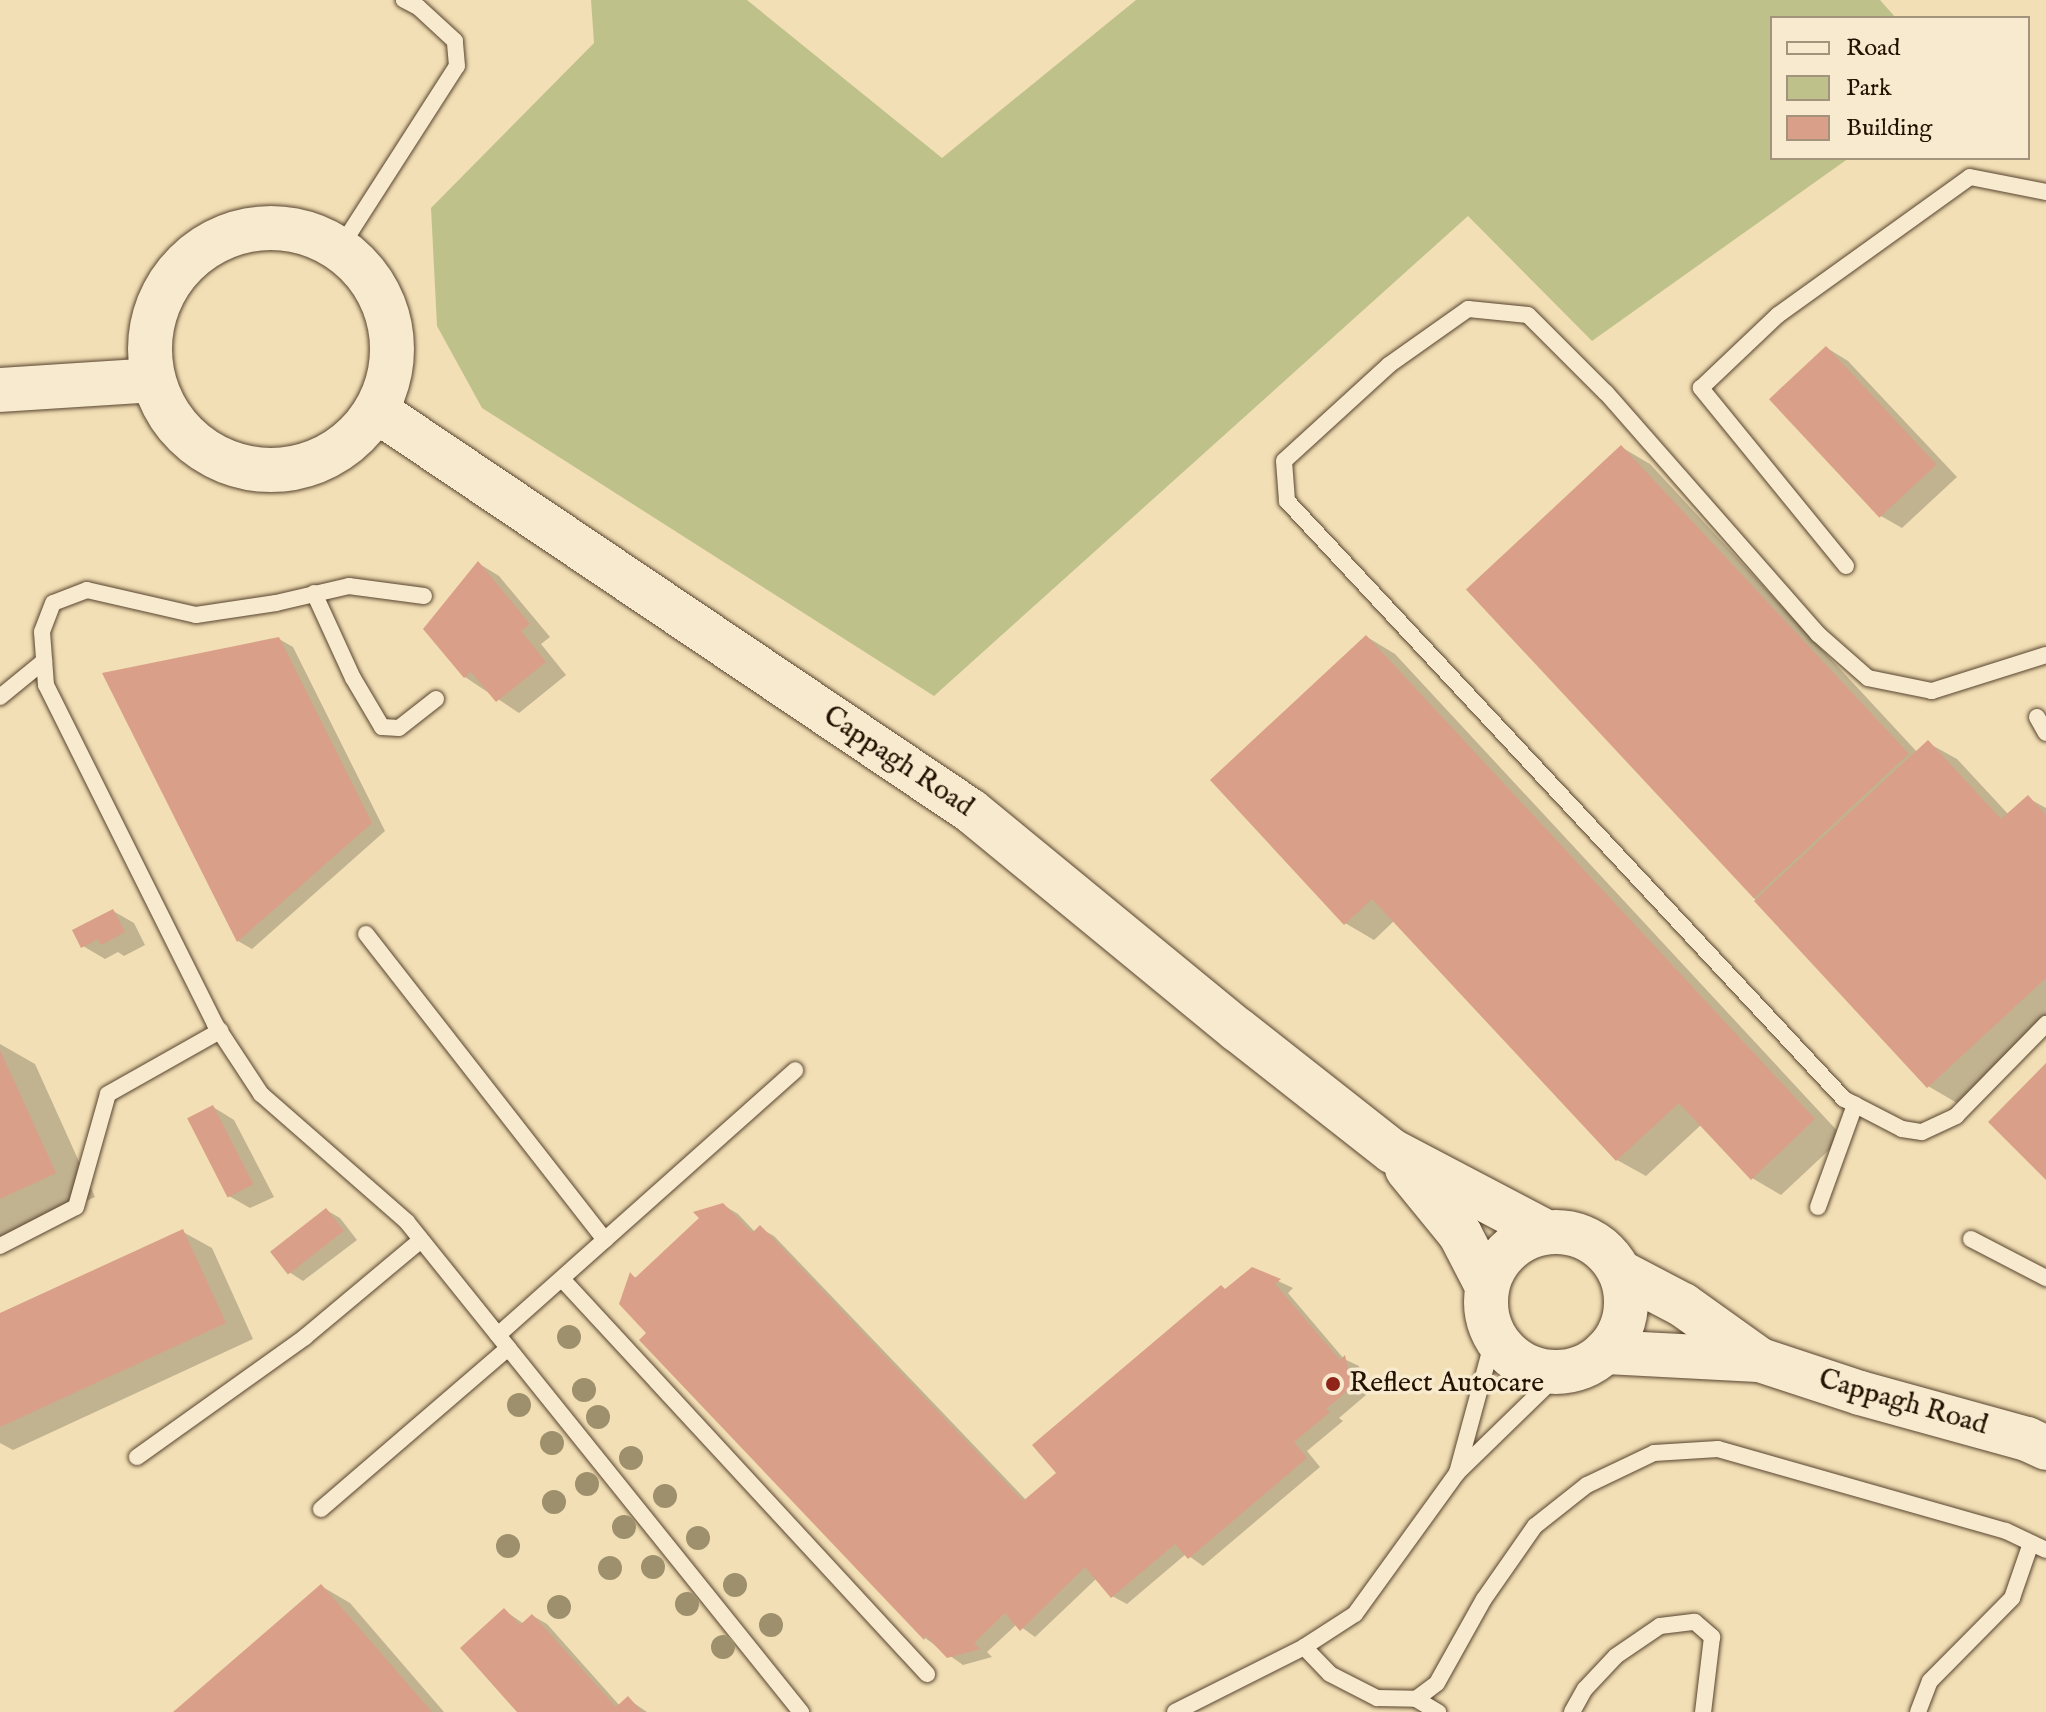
<!DOCTYPE html>
<style>
body{margin:0}
#map{position:relative;width:2046px;height:1712px;overflow:hidden;background:#f2dfb5;font-family:"IM FELL English",serif}
div>[style]{position:absolute}
.green>*{inset:0;background:#bfc18a}
.shadow>*{inset:0;background:#0003}
.building>*{inset:0;background:#da9f88;transform-origin:0 0}
.roads{filter:drop-shadow(0 0 2px #58442e) drop-shadow(0 0 2px #58442e)}
.lane>*{height:16px;margin:-8px;padding:0 8px;transform-origin:8px;border-radius:8px;background:#f7eacf}
.secondary>*{height:44px;margin:-22px;padding:0 22px;transform-origin:22px;border-radius:22px;background:#f7eacf}
.secondary>.ring{margin:-22px;padding:0;box-sizing:content-box;background:none;border:44px solid #f7eacf;border-radius:50%}
.trees>*{width:24px;height:24px;margin:-12px;border-radius:50%;background:#9e906c}
.dots>*{width:22px;height:22px;translate:-50% -50%;box-sizing:border-box;border:4px solid #f7eacf;border-radius:50%}
span{translate:-50% -50%;white-space:nowrap;text-align:center;line-height:1.15;-webkit-text-stroke:7px #f7eacf;paint-order:stroke}
.street-label{font-size:28px;color:#241101}
.poi-label{font-size:28px;color:#241101}
.left{translate:0 -50%;text-align:left}
.legend{position:absolute;left:1770px;top:16px;width:260px;height:144px;box-sizing:border-box;background:#f7eacf;border:2px solid #a3937d;margin:0;padding:10px 14px;list-style:none;font-size:24px;color:#241101}
.legend li{display:flex;align-items:center;gap:16px;height:40px}
.legend b{width:40px;border:2px solid #a3937d}
</style>
<div id="map">
<div class="green">
<div style="clip-path:polygon(591px 0,747px 0,942px 158px,1136px 0,1880px 0,1896px 18px,1772px 18px,1772px 158px,1849px 158px,1592px 341px,1468px 216px,934px 696px,482px 408px,437px 326px,431px 208px,594px 43px)"></div>
</div>
<div class="shadow">
<div style="clip-path:polygon(1827px 348px,1848px 361px,1957px 477px,1902px 528px,1881px 516px,1771px 399px)"></div>
<div style="clip-path:polygon(1621px 447px,1650px 464px,1918px 753px,1928px 743px,1957px 759px,2009px 815px,2028px 798px,2046px 808px,2046px 1020px,1957px 1103px,1928px 1086px,1753px 897px)"></div>
<div style="clip-path:polygon(478px 563px,499px 576px,550px 637px,541px 644px,566px 675px,519px 713px,465px 677px,426px 629px)"></div>
<div style="clip-path:polygon(1367px 637px,1395px 654px,1843px 1137px,1781px 1195px,1752px 1178px,1702px 1124px,1646px 1176px,1617px 1160px,1395px 920px,1374px 940px,1345px 923px)"></div>
<div style="clip-path:polygon(279px 639px,293px 647px,385px 831px,252px 949px,238px 941px)"></div>
<div style="clip-path:polygon(113px 911px,134px 923px,145px 945px,124px 956px,118px 952px,105px 959px,83px 946px)"></div>
<div style="clip-path:polygon(0 1044px,35px 1064px,95px 1197px,0 1240px)"></div>
<div style="clip-path:polygon(213px 1107px,234px 1120px,274px 1197px,250px 1208px,229px 1196px)"></div>
<div style="clip-path:polygon(723px 1205px,738px 1214px,755px 1232px,760px 1228px,774px 1236px,1027px 1501px,1059px 1473px,1227px 1290px,1252px 1269px,1293px 1288px,1288px 1293px,1344px 1359px,1359px 1366px,1366px 1395px,1339px 1418px,1343px 1421px,1307px 1451px,1320px 1467px,1203px 1566px,1186px 1554px,1127px 1604px,1112px 1596px,1097px 1578px,1035px 1637px,1017px 1624px,987px 1652px,992px 1657px,963px 1665px,925px 1638px,649px 1333px,631px 1275px,638px 1279px)"></div>
<div style="clip-path:polygon(326px 1210px,340px 1218px,357px 1240px,303px 1281px,289px 1272px)"></div>
<div style="clip-path:polygon(183px 1232px,212px 1248px,253px 1339px,13px 1450px,0 1443px,0 1315px)"></div>
<div style="clip-path:polygon(321px 1586px,350px 1603px,444px 1712px,176px 1712px)"></div>
<div style="clip-path:polygon(505px 1611px,524px 1624px,533px 1616px,547px 1624px,620px 1706px,628px 1699px,647px 1712px,520px 1712px)"></div>
</div>
<div class="building">
<div style="left:1826px;top:346px;width:162px;height:78px;rotate:47deg"></div>
<div style="left:1621px;top:445px;width:422px;height:212px;rotate:47deg"></div>
<div style="clip-path:polygon(478px 561px,530px 624px,521px 631px,546px 662px,496px 702px,471px 672px,464px 678px,423px 629px)"></div>
<div style="clip-path:polygon(1366px 635px,1815px 1119px,1751px 1180px,1679px 1103px,1616px 1161px,1372px 899px,1344px 925px,1210px 780px)"></div>
<div style="clip-path:polygon(279px 637px,372px 823px,237px 942px,102px 673px)"></div>
<div style="clip-path:polygon(1928px 740px,2001px 819px,2028px 795px,2046px 815px,2046px 978px,1927px 1088px,1754px 901px)"></div>
<div style="clip-path:polygon(113px 909px,125px 932px,101px 945px,98px 939px,81px 948px,72px 930px)"></div>
<div style="clip-path:polygon(0 1050px,56px 1173px,0 1199px)"></div>
<div style="clip-path:polygon(2046px 1063px,2046px 1180px,1988px 1122px)"></div>
<div style="left:213px;top:1105px;width:89px;height:29px;rotate:63deg"></div>
<div style="clip-path:polygon(723px 1203px,752px 1233px,760px 1225px,1023px 1501px,1056px 1473px,1032px 1445px,1221px 1285px,1225px 1289px,1252px 1267px,1281px 1279px,1275px 1284px,1340px 1360px,1345px 1355px,1352px 1387px,1326px 1409px,1330px 1412px,1294px 1442px,1307px 1458px,1188px 1559px,1175px 1544px,1111px 1598px,1085px 1567px,1020px 1631px,1005px 1613px,974px 1643px,980px 1649px,947px 1658px,926px 1636px,924px 1640px,639px 1340px,646px 1333px,619px 1304px,630px 1272px,635px 1278px,699px 1218px,693px 1212px)"></div>
<div style="left:326px;top:1208px;width:29px;height:71px;rotate:52deg"></div>
<div style="clip-path:polygon(183px 1229px,226px 1323px,0 1427px,0 1313px)"></div>
<div style="clip-path:polygon(321px 1584px,432px 1712px,173px 1712px)"></div>
<div style="clip-path:polygon(504px 1608px,520px 1625px,532px 1614px,616px 1707px,628px 1696px,642px 1712px,517px 1712px,460px 1648px)"></div>
</div>
<div class="roads">
<div class="lane">
<div style="left:340px;top:248px;width:216px;rotate:-57.3deg"></div>
<div style="left:457px;top:66px;width:25px;rotate:-95deg"></div>
<div style="left:455px;top:41px;width:50px;rotate:-137.4deg"></div>
<div style="left:418px;top:7px;width:16px;rotate:-153deg"></div>
<div style="left:1846px;top:566px;width:230px;rotate:-129.2deg"></div>
<div style="left:1701px;top:388px;width:106px;rotate:-43.5deg"></div>
<div style="left:1778px;top:315px;width:236px;rotate:-35.7deg"></div>
<div style="left:1970px;top:177px;width:77px;rotate:11.2deg"></div>
<div style="left:314px;top:593px;width:94px;rotate:65.4deg"></div>
<div style="left:353px;top:678px;width:57px;rotate:59.4deg"></div>
<div style="left:382px;top:727px;width:17px;rotate:3deg"></div>
<div style="left:399px;top:728px;width:47px;rotate:-38.1deg"></div>
<div style="left:424px;top:596px;width:76px;rotate:-172.4deg"></div>
<div style="left:349px;top:586px;width:75px;rotate:166.9deg"></div>
<div style="left:276px;top:603px;width:81px;rotate:171.5deg"></div>
<div style="left:196px;top:615px;width:112px;rotate:-167.1deg"></div>
<div style="left:87px;top:590px;width:36px;rotate:159deg"></div>
<div style="left:53px;top:603px;width:31px;rotate:111deg"></div>
<div style="left:42px;top:632px;width:53px;rotate:85.7deg"></div>
<div style="left:46px;top:685px;width:379px;rotate:63.5deg"></div>
<div style="left:215px;top:1024px;width:84px;rotate:56.7deg"></div>
<div style="left:261px;top:1094px;width:194px;rotate:41.2deg"></div>
<div style="left:407px;top:1222px;width:629px;rotate:51.2deg"></div>
<div style="left:2046px;top:655px;width:120px;rotate:162.5deg"></div>
<div style="left:1932px;top:691px;width:65px;rotate:-168.5deg"></div>
<div style="left:1868px;top:678px;width:67px;rotate:-138.7deg"></div>
<div style="left:1818px;top:634px;width:321px;rotate:-131.3deg"></div>
<div style="left:1606px;top:393px;width:110px;rotate:-135deg"></div>
<div style="left:1528px;top:315px;width:60px;rotate:-174.3deg"></div>
<div style="left:1468px;top:309px;width:97px;rotate:144.7deg"></div>
<div style="left:1389px;top:365px;width:142px;rotate:137.6deg"></div>
<div style="left:1284px;top:461px;width:40px;rotate:85.7deg"></div>
<div style="left:1287px;top:501px;width:817px;rotate:47.03deg"></div>
<div style="left:1844px;top:1099px;width:65px;rotate:27.3deg"></div>
<div style="left:1902px;top:1129px;width:20px;rotate:9deg"></div>
<div style="left:1922px;top:1132px;width:38px;rotate:-25deg"></div>
<div style="left:1956px;top:1116px;width:129px;rotate:-45.6deg"></div>
<div style="left:0;top:697px;width:57px;rotate:-39.3deg"></div>
<div style="left:2037px;top:717px;width:18px;rotate:61deg"></div>
<div style="left:366px;top:934px;width:388px;rotate:52deg"></div>
<div style="left:1818px;top:1207px;width:109px;rotate:-70.1deg"></div>
<div style="left:1971px;top:1239px;width:85px;rotate:27.5deg"></div>
<div style="left:0;top:1246px;width:85px;rotate:-27.2deg"></div>
<div style="left:76px;top:1207px;width:117px;rotate:-74.2deg"></div>
<div style="left:108px;top:1094px;width:129px;rotate:-29.4deg"></div>
<div style="left:562px;top:1279px;width:538px;rotate:47.26deg"></div>
<div style="left:498px;top:1335px;width:398px;rotate:-41.7deg"></div>
<div style="left:137px;top:1457px;width:206px;rotate:-35.5deg"></div>
<div style="left:305px;top:1337px;width:151px;rotate:-39.9deg"></div>
<div style="left:1457px;top:1473px;width:141px;rotate:-74.8deg"></div>
<div style="left:321px;top:1509px;width:247px;rotate:-40.7deg"></div>
<div style="left:1304px;top:1647px;width:37px;rotate:46deg"></div>
<div style="left:1330px;top:1674px;width:53px;rotate:27.1deg"></div>
<div style="left:1377px;top:1698px;width:39px;rotate:1deg"></div>
<div style="left:1416px;top:1699px;width:26px;rotate:-37deg"></div>
<div style="left:1437px;top:1683px;width:96px;rotate:-60.8deg"></div>
<div style="left:1484px;top:1599px;width:89px;rotate:-55.1deg"></div>
<div style="left:1535px;top:1526px;width:66px;rotate:-38.3deg"></div>
<div style="left:1587px;top:1485px;width:74px;rotate:-25.5deg"></div>
<div style="left:1654px;top:1453px;width:64px;rotate:-3.6deg"></div>
<div style="left:1718px;top:1449px;width:299px;rotate:15.9deg"></div>
<div style="left:2006px;top:1531px;width:44px;rotate:25.4deg"></div>
<div style="left:1416px;top:1699px;width:26px;rotate:31deg"></div>
<div style="left:1175px;top:1712px;width:144px;rotate:-26.7deg"></div>
<div style="left:1304px;top:1647px;width:61px;rotate:-32.9deg"></div>
<div style="left:1355px;top:1614px;width:174px;rotate:-54.1deg"></div>
<div style="left:1457px;top:1473px;width:145px;rotate:-44.2deg"></div>
<div style="left:1572px;top:1712px;width:26px;rotate:-61deg"></div>
<div style="left:1585px;top:1689px;width:45px;rotate:-46.8deg"></div>
<div style="left:1616px;top:1656px;width:53px;rotate:-34.3deg"></div>
<div style="left:1660px;top:1626px;width:35px;rotate:-7deg"></div>
<div style="left:1695px;top:1622px;width:23px;rotate:41deg"></div>
<div style="left:1712px;top:1637px;width:76px;rotate:96.8deg"></div>
<div style="left:1918px;top:1712px;width:33px;rotate:-69deg"></div>
<div style="left:1930px;top:1681px;width:117px;rotate:-45.3deg"></div>
<div style="left:2012px;top:1598px;width:58px;rotate:-70.9deg"></div>
</div>
<div class="secondary">
<div class="ring" style="left:150px;top:228px;width:198px;height:198px"></div>
<div style="left:0;top:390px;width:153px;rotate:-3.7deg"></div>
<div style="left:377px;top:411px;width:716px;rotate:33.96deg"></div>
<div style="left:971px;top:811px;width:345px;rotate:39.4deg"></div>
<div style="left:1238px;top:1030px;width:196px;rotate:38.2deg"></div>
<div style="left:1392px;top:1151px;width:174px;rotate:27.7deg"></div>
<div style="left:1407px;top:1169px;width:84px;rotate:50.8deg"></div>
<div style="left:1460px;top:1234px;width:59px;rotate:62.6deg"></div>
<div class="ring" style="left:1486px;top:1232px;width:96px;height:96px"></div>
<div style="left:1620px;top:1272px;width:71px;rotate:27.6deg"></div>
<div style="left:1683px;top:1305px;width:95px;rotate:35.5deg"></div>
<div style="left:1760px;top:1360px;width:105px;rotate:18.3deg"></div>
<div style="left:1860px;top:1393px;width:173px;rotate:15.4deg"></div>
<div style="left:2027px;top:1439px;width:21px;rotate:25deg"></div>
<div style="left:1605px;top:1352px;width:155px;rotate:3deg"></div>
</div>
</div>
<div class="trees">
<div style="left:569px;top:1337px"></div>
<div style="left:584px;top:1390px"></div>
<div style="left:519px;top:1405px"></div>
<div style="left:598px;top:1417px"></div>
<div style="left:552px;top:1443px"></div>
<div style="left:631px;top:1458px"></div>
<div style="left:587px;top:1484px"></div>
<div style="left:665px;top:1496px"></div>
<div style="left:554px;top:1502px"></div>
<div style="left:624px;top:1527px"></div>
<div style="left:698px;top:1538px"></div>
<div style="left:508px;top:1546px"></div>
<div style="left:653px;top:1567px"></div>
<div style="left:610px;top:1568px"></div>
<div style="left:735px;top:1585px"></div>
<div style="left:687px;top:1604px"></div>
<div style="left:559px;top:1607px"></div>
<div style="left:771px;top:1625px"></div>
<div style="left:723px;top:1647px"></div>
</div>
<div class="dots">
<div style="left:1333px;top:1384px;background:#8f2418"></div>
</div>
<div class="street-label">
<span style="left:898px;top:762px;rotate:34deg">Cappagh Road</span>
<span style="left:1903px;top:1403px;rotate:16deg">Cappagh Road</span>
</div>
<div class="poi-label">
<span class="left" style="left:1349px;top:1384px">Reflect Autocare</span>
</div>
<ul class="legend">
<li><b style="height:10px;background:#f7eacf"></b>Road</li>
<li><b style="height:22px;background:#bfc18a"></b>Park</li>
<li><b style="height:22px;background:#da9f88"></b>Building</li>
</ul>
</div>
